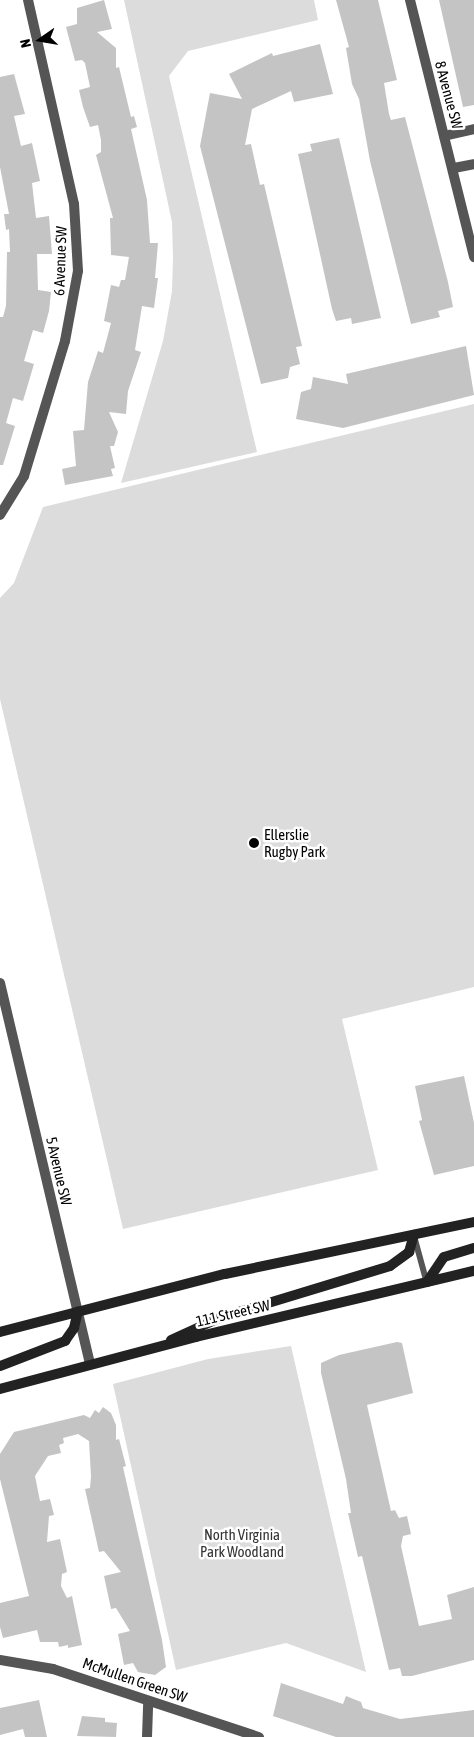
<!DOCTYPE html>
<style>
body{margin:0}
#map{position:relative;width:474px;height:1737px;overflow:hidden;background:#fff;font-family:"Asap Condensed",sans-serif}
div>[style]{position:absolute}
.green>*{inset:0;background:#dcdcdc}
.building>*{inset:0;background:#c4c4c4}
.service>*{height:5.5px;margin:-2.75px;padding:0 2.75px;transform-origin:2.75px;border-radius:2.75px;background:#555}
.minor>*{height:10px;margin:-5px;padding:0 5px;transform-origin:5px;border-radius:5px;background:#555}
.secondary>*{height:10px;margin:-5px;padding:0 5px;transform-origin:5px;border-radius:5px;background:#222}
.dots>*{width:14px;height:14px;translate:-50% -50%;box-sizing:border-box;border:2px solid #fff;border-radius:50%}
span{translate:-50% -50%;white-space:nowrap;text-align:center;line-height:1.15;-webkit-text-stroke:5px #fff;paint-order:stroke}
.street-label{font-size:15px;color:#000}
.poi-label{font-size:15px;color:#000}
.left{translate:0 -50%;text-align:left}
.park-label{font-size:15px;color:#333}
.north{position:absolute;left:15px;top:15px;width:50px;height:50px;-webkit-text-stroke:4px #fff;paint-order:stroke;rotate:257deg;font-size:14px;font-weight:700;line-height:20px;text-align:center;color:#000}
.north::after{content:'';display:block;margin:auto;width:18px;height:22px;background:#000;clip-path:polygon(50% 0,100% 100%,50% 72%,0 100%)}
</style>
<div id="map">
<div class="green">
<div style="clip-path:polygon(124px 0,314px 0,318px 20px,188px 51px,169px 76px,257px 452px,121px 483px,163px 341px,172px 291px,173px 258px,172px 222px)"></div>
<div style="clip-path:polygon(474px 404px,474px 987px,342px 1019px,378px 1170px,123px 1229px,0 699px,0 598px,14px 583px,43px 507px)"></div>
<div style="clip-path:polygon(291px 1346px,366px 1672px,286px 1643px,176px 1670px,113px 1384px,208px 1359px)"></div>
</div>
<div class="building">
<div style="clip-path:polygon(104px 0,112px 29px,97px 32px,116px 48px,116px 68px,119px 67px,131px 117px,134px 116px,137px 127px,131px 129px,147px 200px,150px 243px,158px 243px,155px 278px,158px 278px,154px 308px,142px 306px,135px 350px,141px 352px,128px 391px,126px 414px,109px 412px,118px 432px,114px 446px,110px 446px,115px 468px,111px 469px,113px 476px,65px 485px,62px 469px,76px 466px,73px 431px,84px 430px,88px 382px,98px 351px,103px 353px,111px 323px,104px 321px,111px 285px,119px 287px,121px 280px,125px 280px,129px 257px,111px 255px,110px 218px,113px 218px,96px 155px,101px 152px,101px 140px,98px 125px,90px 127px,83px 107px,79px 90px,90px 87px,85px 63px,82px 60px,75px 61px,66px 27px,77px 24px,77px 8px)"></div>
<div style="clip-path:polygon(336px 0,378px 0,397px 80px,384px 83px,389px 114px,391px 120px,405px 117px,448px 282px,453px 307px,438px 311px,440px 317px,411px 324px,370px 161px,359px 99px,352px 84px,346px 48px,349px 47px)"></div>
<div style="clip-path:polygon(439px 0,474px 0,474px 105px,463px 107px)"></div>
<div style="clip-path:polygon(320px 44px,333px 94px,294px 102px,291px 91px,252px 109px,245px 145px,251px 144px,260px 185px,264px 184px,302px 346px,296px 347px,300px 364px,290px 367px,288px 378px,261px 384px,200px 146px,210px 93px,242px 99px,229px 74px,272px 53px,273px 56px)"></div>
<div style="clip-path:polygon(14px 74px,25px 114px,14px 116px,21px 146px,32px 143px,40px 181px,32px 183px,36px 218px,49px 216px,52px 254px,37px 254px,38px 290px,51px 292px,49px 311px,43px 333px,33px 330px,24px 361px,34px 364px,23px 401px,13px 398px,6px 423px,15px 426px,3px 465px,0 465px,0 317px,3px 317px,6px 306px,7px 252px,10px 252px,9px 229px,6px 230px,4px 214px,9px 214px,0 167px,0 77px)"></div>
<div style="clip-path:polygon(339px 138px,381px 318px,352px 324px,351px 318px,336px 321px,332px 309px,298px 154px,312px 151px,310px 144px)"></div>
<div style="clip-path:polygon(466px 346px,474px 395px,343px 428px,296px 419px,301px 392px,311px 389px,313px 377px,348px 384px,346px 374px)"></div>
<div style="clip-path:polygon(464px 1076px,474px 1123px,474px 1166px,434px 1175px,419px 1121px,422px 1120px,415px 1086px)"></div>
<div style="clip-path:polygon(397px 1342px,402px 1343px,413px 1393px,367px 1405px,391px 1511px,395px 1510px,399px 1518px,407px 1516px,411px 1534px,403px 1536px,401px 1546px,419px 1626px,452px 1619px,447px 1595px,474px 1587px,474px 1660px,412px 1676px,402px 1676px,400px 1668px,389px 1670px,362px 1556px,358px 1557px,348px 1513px,351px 1513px,346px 1479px,321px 1373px,321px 1363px,339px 1355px)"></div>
<div style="clip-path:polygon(103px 1407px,111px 1413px,116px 1425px,116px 1440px,119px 1439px,126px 1466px,123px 1467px,162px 1640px,166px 1667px,155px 1675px,138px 1672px,133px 1663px,124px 1665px,118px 1634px,130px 1631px,116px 1608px,111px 1609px,104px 1576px,121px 1572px,104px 1551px,99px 1552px,85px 1489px,90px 1488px,91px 1476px,89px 1441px,78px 1434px,63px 1438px,64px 1443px,59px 1445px,61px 1453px,48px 1456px,35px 1476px,40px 1501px,50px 1499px,54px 1515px,49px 1516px,47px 1542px,60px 1539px,67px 1572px,62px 1574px,61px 1586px,67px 1598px,72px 1596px,82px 1645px,68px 1648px,68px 1645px,59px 1647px,58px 1642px,40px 1642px,37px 1630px,3px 1638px,0 1627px,0 1603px,29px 1596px,0 1479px,0 1454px,14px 1432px,84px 1415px,90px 1418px,95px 1410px,99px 1413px)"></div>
<div style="clip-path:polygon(281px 1683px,343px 1704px,346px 1696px,361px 1702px,363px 1708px,400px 1719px,474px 1710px,474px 1737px,336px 1737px,273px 1716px)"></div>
<div style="clip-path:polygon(39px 1700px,47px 1737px,25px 1737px,23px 1729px,0 1735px,0 1708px)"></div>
<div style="clip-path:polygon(82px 1716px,105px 1718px,105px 1722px,117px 1723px,116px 1737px,77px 1736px)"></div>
</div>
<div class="service">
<div style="left:415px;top:1238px;width:46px;rotate:74.7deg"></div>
</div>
<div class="minor">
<div style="left:410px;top:0;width:265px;rotate:76deg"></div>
<div style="left:444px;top:136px;width:31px;rotate:-13deg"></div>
<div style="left:454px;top:168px;width:20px;rotate:-11deg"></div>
<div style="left:0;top:515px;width:46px;rotate:-58.4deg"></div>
<div style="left:24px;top:476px;width:141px;rotate:-73.1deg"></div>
<div style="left:65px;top:341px;width:71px;rotate:-79.5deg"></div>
<div style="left:78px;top:271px;width:67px;rotate:-93.4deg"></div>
<div style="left:74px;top:204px;width:209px;rotate:-102.7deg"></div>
<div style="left:0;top:983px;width:391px;rotate:76.7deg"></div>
<div style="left:0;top:1660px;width:54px;rotate:9.6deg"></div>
<div style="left:53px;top:1669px;width:217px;rotate:18.3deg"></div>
<div style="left:147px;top:1737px;width:36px;rotate:-88deg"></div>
</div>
<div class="secondary">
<div style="left:427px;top:1282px;width:30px;rotate:-56deg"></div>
<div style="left:444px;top:1257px;width:31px;rotate:-17deg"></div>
<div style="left:0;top:1332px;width:232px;rotate:-14.5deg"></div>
<div style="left:225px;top:1274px;width:254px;rotate:-11.8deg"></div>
<div style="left:171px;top:1340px;width:53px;rotate:-24.6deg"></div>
<div style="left:219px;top:1318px;width:179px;rotate:-16.9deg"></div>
<div style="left:390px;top:1266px;width:24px;rotate:-36deg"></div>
<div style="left:409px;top:1252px;width:18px;rotate:-74deg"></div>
<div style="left:0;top:1366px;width:70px;rotate:-21deg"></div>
<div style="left:65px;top:1341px;width:16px;rotate:-55deg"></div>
<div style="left:74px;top:1328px;width:17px;rotate:-77deg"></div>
<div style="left:0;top:1389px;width:203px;rotate:-14.9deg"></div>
<div style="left:196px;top:1337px;width:286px;rotate:-13.4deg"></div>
</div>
<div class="dots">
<div style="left:254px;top:843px;background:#000"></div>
</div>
<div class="street-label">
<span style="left:449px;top:95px;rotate:75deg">8 Avenue SW</span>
<span style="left:60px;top:261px;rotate:-88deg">6 Avenue SW</span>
<span style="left:59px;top:1171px;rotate:77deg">5 Avenue SW</span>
<span style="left:233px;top:1313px;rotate:-13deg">111 Street SW</span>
<span style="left:135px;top:1680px;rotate:19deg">McMullen Green SW</span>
</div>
<div class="poi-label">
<span class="left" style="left:264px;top:843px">Ellerslie<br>Rugby Park</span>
</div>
<div class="park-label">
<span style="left:242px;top:1543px">North Virginia<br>Park Woodland</span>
</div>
<div class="north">N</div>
</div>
